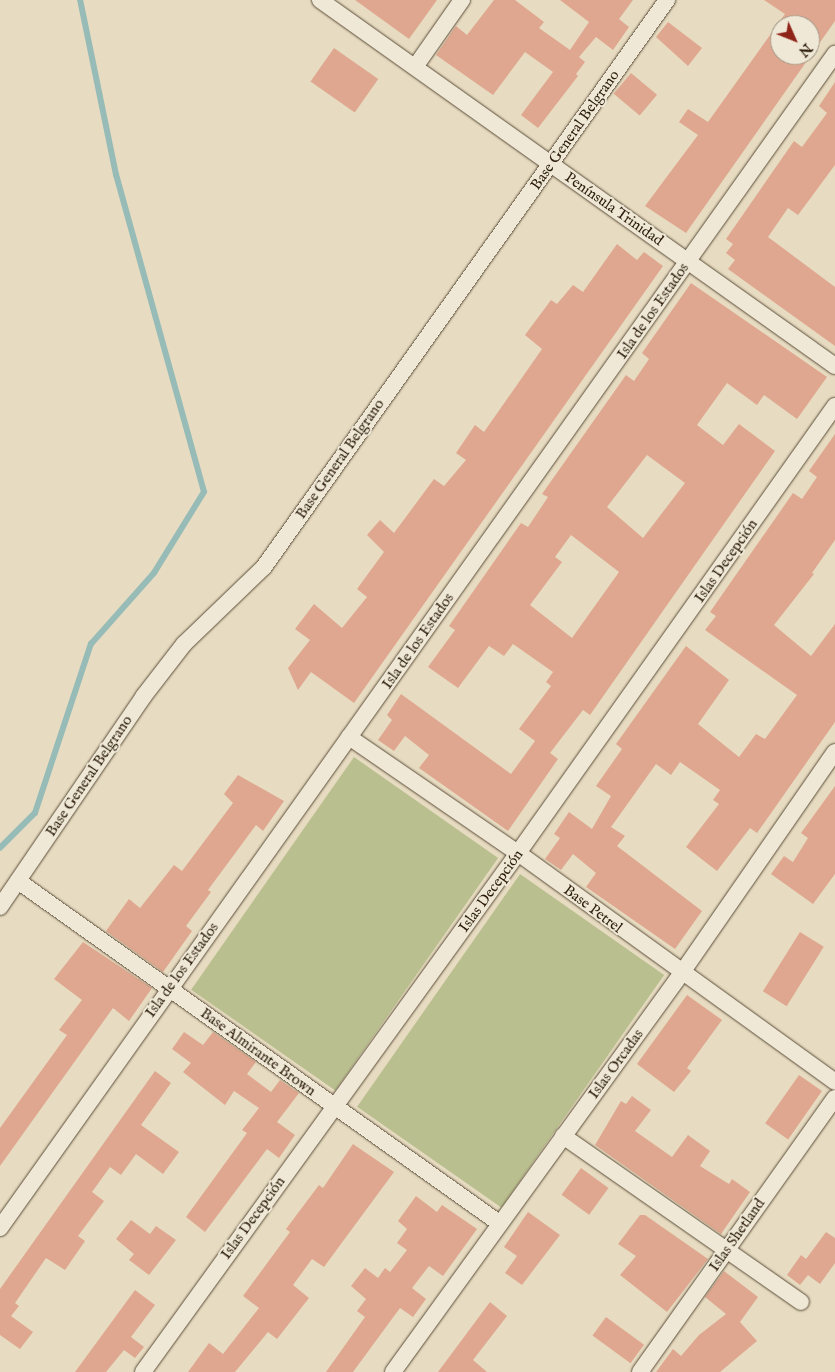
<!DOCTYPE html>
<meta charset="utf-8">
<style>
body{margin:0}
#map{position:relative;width:835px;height:1372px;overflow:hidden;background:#e7dcc1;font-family:"IM FELL English",serif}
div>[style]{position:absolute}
.green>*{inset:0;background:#babf8f;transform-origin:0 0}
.stream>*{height:5.5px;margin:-2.75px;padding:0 2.75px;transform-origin:2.75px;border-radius:2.75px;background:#97bbb6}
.building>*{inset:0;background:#dfa78f;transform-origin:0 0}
.roads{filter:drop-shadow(0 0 1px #5b4c38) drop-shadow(0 0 1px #5b4c38)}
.minor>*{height:16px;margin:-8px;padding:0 8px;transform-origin:8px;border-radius:8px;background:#efe8d7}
span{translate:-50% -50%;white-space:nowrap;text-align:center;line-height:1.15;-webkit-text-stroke:4px #efe8d7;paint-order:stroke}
.street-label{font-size:15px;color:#2c1c0a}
.north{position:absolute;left:770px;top:15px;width:50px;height:50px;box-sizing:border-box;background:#efe8d7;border:1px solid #a19685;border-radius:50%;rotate:134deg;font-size:14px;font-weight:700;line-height:20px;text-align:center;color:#2c1c0a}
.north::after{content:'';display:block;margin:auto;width:18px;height:22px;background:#8f2418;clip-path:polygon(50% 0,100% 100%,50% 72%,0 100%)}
</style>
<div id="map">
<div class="green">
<div style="left:354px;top:757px;width:176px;height:284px;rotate:35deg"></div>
<div style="left:520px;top:874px;width:176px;height:284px;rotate:35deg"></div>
</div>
<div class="stream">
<div style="left:0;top:848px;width:49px;rotate:-45deg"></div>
<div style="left:35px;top:813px;width:178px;rotate:-71.7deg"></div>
<div style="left:91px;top:644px;width:95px;rotate:-48.4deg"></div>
<div style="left:154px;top:573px;width:95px;rotate:-58.3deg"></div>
<div style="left:204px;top:492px;width:329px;rotate:-105.5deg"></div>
<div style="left:116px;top:175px;width:179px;rotate:-101.6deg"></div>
</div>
<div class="building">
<div style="clip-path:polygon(355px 0,437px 0,409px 39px)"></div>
<div style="clip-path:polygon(494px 0,515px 0,544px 22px,539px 28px,570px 50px,589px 22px,560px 0,633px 0,619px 19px,629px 27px,613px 50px,596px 37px,579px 57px,585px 62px,576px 74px,578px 76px,538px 128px,521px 115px,553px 72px,525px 52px,493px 95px,436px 55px,456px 26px,467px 35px)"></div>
<div style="clip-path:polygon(evenodd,764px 0,835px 0,835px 21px,686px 233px,645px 206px,698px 135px,679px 122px,688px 109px,708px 122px,785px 14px,764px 0,780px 25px,810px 25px,810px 55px,780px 55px,780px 25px)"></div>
<div style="clip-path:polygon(668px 22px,702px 48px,688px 66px,656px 37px)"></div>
<div style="left:334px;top:48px;width:54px;height:41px;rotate:35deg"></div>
<div style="left:631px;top:73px;width:34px;height:27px;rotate:40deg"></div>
<div style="clip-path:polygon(835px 82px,835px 165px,798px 215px,788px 208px,768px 237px,835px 287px,835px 346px,728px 269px,735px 260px,726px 253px,733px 244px,726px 239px,794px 141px,802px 147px,827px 113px,819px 106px)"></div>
<div style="clip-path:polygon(617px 244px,637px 260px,644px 252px,663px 266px,354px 703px,311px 672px,298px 690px,288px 668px,310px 640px,295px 629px,314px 604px,342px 628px,367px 597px,357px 589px,384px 552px,367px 535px,380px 520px,394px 533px,434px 479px,444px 486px,466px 460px,456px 453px,475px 425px,484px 432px,542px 349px,525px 335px,551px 300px,557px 304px,573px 285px,583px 292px)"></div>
<div style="clip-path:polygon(evenodd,691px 283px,827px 377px,797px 419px,764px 395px,757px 405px,727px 383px,697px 425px,723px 445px,739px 424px,775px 451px,590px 715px,583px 710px,550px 753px,558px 759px,508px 831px,419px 768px,429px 755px,405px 736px,394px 751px,378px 740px,392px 720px,387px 715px,401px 694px,511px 774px,535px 741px,519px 729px,551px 686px,546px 682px,553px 672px,513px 644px,504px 656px,489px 646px,458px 688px,428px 667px,455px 630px,449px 626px,521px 523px,528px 527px,548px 497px,542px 494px,626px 375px,634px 381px,649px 359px,642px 353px,691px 283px,647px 455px,685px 483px,643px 538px,607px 507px,647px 455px,691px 283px,571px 535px,619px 572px,572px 638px,530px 605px,562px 562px,555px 557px,571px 535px)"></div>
<div style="clip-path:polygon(835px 434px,835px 540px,812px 573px,814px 574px,774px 625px,811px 656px,835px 624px,835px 722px,757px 833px,750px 828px,717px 871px,686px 847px,719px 804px,713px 800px,720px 790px,680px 762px,671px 775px,656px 764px,611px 827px,625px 836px,617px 846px,702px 911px,675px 949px,586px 887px,596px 873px,573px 854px,561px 870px,545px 859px,560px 838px,554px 834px,569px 812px,592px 829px,611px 796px,596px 786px,622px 749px,616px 744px,686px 646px,729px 680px,698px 724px,739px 757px,756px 734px,765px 739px,797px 695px,705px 630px,716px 616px,710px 612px,793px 493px,802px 499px,817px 477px,809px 471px)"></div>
<div style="clip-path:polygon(238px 775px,284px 801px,263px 831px,256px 825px,208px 890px,211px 892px,186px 926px,192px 931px,163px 972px,106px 931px,129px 899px,140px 908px,174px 865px,182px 871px,233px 803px,224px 794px)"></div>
<div style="clip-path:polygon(835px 786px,835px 874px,813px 904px,771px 874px,784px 856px,793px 862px,808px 838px,801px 833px)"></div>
<div style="left:800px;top:932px;width:28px;height:70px;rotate:32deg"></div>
<div style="clip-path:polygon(83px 942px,152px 988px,129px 1021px,113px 1008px,0 1166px,0 1128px,67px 1035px,59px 1030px,82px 1000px,54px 979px)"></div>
<div style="clip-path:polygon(687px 995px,722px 1020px,687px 1068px,691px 1071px,674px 1092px,637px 1064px)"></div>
<div style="clip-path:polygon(184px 1032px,203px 1045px,213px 1032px,256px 1062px,247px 1074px,271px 1092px,280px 1080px,299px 1093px,277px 1122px,295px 1135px,279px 1158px,267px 1149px,205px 1232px,186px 1217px,247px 1133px,242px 1130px,259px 1108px,234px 1091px,225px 1105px,183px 1072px,191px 1063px,172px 1049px)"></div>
<div style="clip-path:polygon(155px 1071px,171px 1083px,141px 1125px,179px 1152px,163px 1174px,136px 1154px,121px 1175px,110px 1167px,92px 1192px,104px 1201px,78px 1236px,85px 1241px,65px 1270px,46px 1258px,15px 1303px,19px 1306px,11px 1316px,33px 1332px,20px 1349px,0 1335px,0 1289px)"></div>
<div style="left:799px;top:1075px;width:28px;height:59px;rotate:35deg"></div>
<div style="clip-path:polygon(632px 1096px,651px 1110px,635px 1131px,672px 1157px,688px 1135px,710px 1151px,700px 1166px,729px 1184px,732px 1179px,750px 1192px,721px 1234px,595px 1145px,621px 1101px,626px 1104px)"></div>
<div style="clip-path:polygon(353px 1144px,394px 1172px,324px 1267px,312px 1259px,293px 1285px,309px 1298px,277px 1339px,268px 1332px,235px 1372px,188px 1372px,209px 1343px,223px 1354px,259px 1308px,243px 1296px,290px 1232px,286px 1229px,319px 1185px,323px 1188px)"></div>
<div style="left:581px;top:1168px;width:34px;height:33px;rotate:36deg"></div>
<div style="clip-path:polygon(416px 1196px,437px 1212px,442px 1205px,477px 1229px,443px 1276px,429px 1266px,412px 1288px,426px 1299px,413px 1317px,400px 1308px,353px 1372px,326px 1372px,365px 1317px,357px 1311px,366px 1299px,351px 1286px,365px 1268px,378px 1278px,385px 1268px,390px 1272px,407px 1250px,397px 1243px,407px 1229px,398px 1221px)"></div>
<div style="clip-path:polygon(528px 1212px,560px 1235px,522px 1285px,505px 1273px,517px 1256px,504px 1247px)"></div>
<div style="clip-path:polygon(640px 1215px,645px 1215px,708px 1259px,667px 1312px,620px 1275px,636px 1256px,618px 1244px)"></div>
<div style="clip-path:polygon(131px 1220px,150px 1234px,156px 1226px,176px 1240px,149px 1275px,129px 1260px,134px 1254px,116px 1239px)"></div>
<div style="clip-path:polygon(826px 1232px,835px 1238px,835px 1263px,820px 1284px,808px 1275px,800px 1285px,787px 1275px,801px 1255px,806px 1259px)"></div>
<div style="clip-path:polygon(724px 1271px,758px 1297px,740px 1322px,757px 1341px,720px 1372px,656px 1372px,673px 1349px,681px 1356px,699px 1335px,726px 1314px,705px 1297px)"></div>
<div style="clip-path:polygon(135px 1290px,155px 1305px,131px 1337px,144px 1347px,135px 1358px,124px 1350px,106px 1372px,75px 1372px)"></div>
<div style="clip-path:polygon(490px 1302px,507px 1316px,473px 1360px,487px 1372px,438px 1372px)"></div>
<div style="left:606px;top:1317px;width:47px;height:23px;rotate:36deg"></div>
</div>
<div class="roads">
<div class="minor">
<div style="left:320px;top:0;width:632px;rotate:35.4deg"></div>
<div style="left:415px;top:67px;width:82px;rotate:-55deg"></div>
<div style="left:349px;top:737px;width:205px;rotate:34.5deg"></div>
<div style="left:518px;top:853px;width:391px;rotate:35.8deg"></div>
<div style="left:18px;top:881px;width:590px;rotate:35.41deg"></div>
<div style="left:0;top:907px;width:254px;rotate:-55.7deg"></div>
<div style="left:143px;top:697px;width:67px;rotate:-52.3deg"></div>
<div style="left:184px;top:644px;width:111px;rotate:-43.9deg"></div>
<div style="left:264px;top:567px;width:696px;rotate:-54.6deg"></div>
<div style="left:563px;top:1136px;width:290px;rotate:34.9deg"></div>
<div style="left:0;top:1228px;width:1441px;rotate:-54.58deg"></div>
<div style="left:143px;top:1372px;width:640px;rotate:-54.15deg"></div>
<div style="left:518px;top:853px;width:548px;rotate:-54.66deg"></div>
<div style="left:393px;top:1372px;width:491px;rotate:-54.1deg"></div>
<div style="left:681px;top:974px;width:270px;rotate:-55.3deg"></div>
<div style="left:640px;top:1372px;width:336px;rotate:-54.6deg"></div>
</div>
</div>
<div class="street-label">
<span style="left:575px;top:130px;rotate:-55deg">Base General Belgrano</span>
<span style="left:614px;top:209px;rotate:35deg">Península Trinidad</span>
<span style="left:653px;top:311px;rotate:-55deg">Isla de los Estados</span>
<span style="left:340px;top:459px;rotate:-55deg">Base General Belgrano</span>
<span style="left:726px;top:561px;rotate:-55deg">Islas Decepción</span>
<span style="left:418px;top:641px;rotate:-55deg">Isla de los Estados</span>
<span style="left:89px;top:776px;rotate:-56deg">Base General Belgrano</span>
<span style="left:491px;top:891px;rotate:-54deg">Islas Decepción</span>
<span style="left:593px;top:909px;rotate:37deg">Base Petrel</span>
<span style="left:182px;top:970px;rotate:-54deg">Isla de los Estados</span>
<span style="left:258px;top:1052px;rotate:36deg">Base Almirante Brown</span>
<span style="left:616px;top:1064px;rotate:-54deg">Islas Orcadas</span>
<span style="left:253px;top:1218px;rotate:-54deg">Islas Decepción</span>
<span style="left:737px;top:1235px;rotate:-55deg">Islas Shetland</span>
</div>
<div class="north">N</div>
</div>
